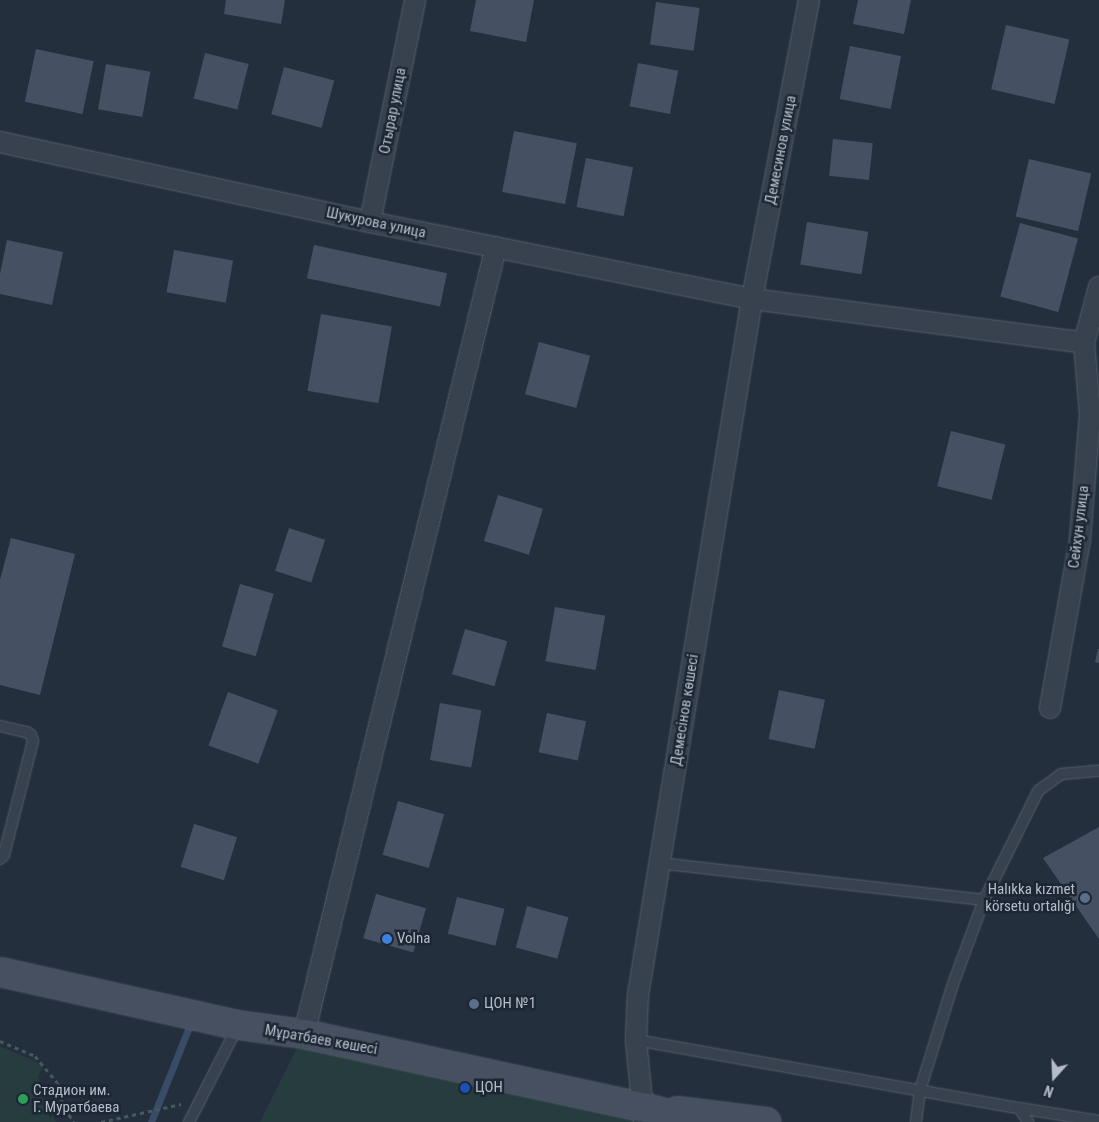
<!DOCTYPE html>
<meta charset="utf-8">
<style>
body{margin:0}
#map{position:relative;width:1099px;height:1122px;overflow:hidden;background:#242f3e;font-family:"Roboto Condensed",sans-serif}
div>[style]{position:absolute}
.green>*{inset:0;background:#263c3f}
.stream>*{height:7px;margin:-3.5px;padding:0 3.5px;transform-origin:3.5px;border-radius:3.5px;background:#394c67}
.building>*{inset:0;background:#455162;transform-origin:0 0}
.path>*{height:3px;margin-top:-1.5px;transform-origin:0;background:repeating-linear-gradient(90deg,#44595c 0 4px,transparent 0 8px)}
.roads{filter:drop-shadow(0 0 1px #565f6c) drop-shadow(0 0 1px #565f6c)}
.lane>*{height:10px;margin:-5px;padding:0 5px;transform-origin:5px;border-radius:5px;background:#38414e}
.street>*{height:20px;margin:-10px;padding:0 10px;transform-origin:10px;border-radius:10px;background:#38414e}
.secondary>*{height:28px;margin:-14px;padding:0 14px;transform-origin:14px;border-radius:14px;background:#465061}
.dots>*{width:14px;height:14px;translate:-50% -50%;box-sizing:border-box;border:2px solid #1d2633;border-radius:50%}
span{translate:-50% -50%;white-space:nowrap;text-align:center;line-height:1.15;-webkit-text-stroke:5px #1d2633;paint-order:stroke}
.street-label{font-size:15px;color:#b4bcc9}
.poi-label{font-size:15px;color:#b4bcc9}
.right{translate:-100% -50%;text-align:right}
.left{translate:0 -50%;text-align:left}
.north{position:absolute;left:1029px;top:1052px;width:50px;height:50px;-webkit-text-stroke:4px #1d2633;paint-order:stroke;rotate:200deg;font-size:14px;font-weight:700;line-height:20px;text-align:center;color:#b4bcc9}
.north::after{content:'';display:block;margin:auto;width:18px;height:22px;background:#b4bcc9;clip-path:polygon(50% 0,100% 100%,50% 72%,0 100%)}
</style>
<div id="map">
<div class="green">
<div style="clip-path:polygon(304px 1034px,643px 1107px,637px 1122px,260px 1122px)"></div>
<div style="clip-path:polygon(0 1046px,43px 1065px,38px 1077px,56px 1122px,0 1122px)"></div>
</div>
<div class="stream">
<div style="left:151px;top:1122px;width:102px;rotate:-68.2deg"></div>
<div style="left:189px;top:1027px;width:7px"></div>
</div>
<div class="building">
<div style="clip-path:polygon(226px 0,285px 0,281px 24px,224px 14px)"></div>
<div style="clip-path:polygon(476px 0,534px 0,526px 42px,470px 31px)"></div>
<div style="clip-path:polygon(858px 0,911px 0,904px 34px,853px 24px)"></div>
<div style="left:656px;top:2px;width:44px;height:43px;rotate:8deg"></div>
<div style="left:1006px;top:25px;width:65px;height:66px;rotate:13deg"></div>
<div style="left:850px;top:46px;width:52px;height:54px;rotate:11deg"></div>
<div style="left:36px;top:49px;width:59px;height:54px;rotate:12deg"></div>
<div style="left:205px;top:53px;width:45px;height:47px;rotate:14deg"></div>
<div style="left:638px;top:63px;width:41px;height:44px;rotate:11deg"></div>
<div style="left:106px;top:64px;width:45px;height:46px;rotate:10deg"></div>
<div style="left:284px;top:67px;width:52px;height:49px;rotate:15deg"></div>
<div style="left:514px;top:131px;width:64px;height:62px;rotate:11deg"></div>
<div style="left:833px;top:139px;width:40px;height:37px;rotate:6deg"></div>
<div style="left:586px;top:158px;width:48px;height:50px;rotate:11deg"></div>
<div style="left:1029px;top:159px;width:64px;height:59px;rotate:13deg"></div>
<div style="left:807px;top:222px;width:62px;height:43px;rotate:9deg"></div>
<div style="left:1020px;top:223px;width:60px;height:76px;rotate:15deg"></div>
<div style="clip-path:polygon(7px 240px,63px 252px,52px 305px,0 294px,0 274px)"></div>
<div style="left:314px;top:245px;width:136px;height:34px;rotate:12deg"></div>
<div style="left:174px;top:250px;width:60px;height:43px;rotate:10deg"></div>
<div style="left:321px;top:314px;width:72px;height:78px;rotate:10deg"></div>
<div style="left:539px;top:342px;width:53px;height:54px;rotate:15deg"></div>
<div style="left:951px;top:431px;width:56px;height:57px;rotate:14deg"></div>
<div style="left:498px;top:495px;width:47px;height:48px;rotate:17deg"></div>
<div style="left:289px;top:528px;width:38px;height:45px;rotate:18deg"></div>
<div style="clip-path:polygon(11px 538px,75px 554px,40px 695px,0 685px,0 580px)"></div>
<div style="left:240px;top:584px;width:35px;height:65px;rotate:16deg"></div>
<div style="left:555px;top:607px;width:51px;height:55px;rotate:10deg"></div>
<div style="left:465px;top:629px;width:44px;height:47px;rotate:16deg"></div>
<div style="clip-path:polygon(1098px 649px,1099px 649px,1099px 663px,1095px 662px)"></div>
<div style="left:779px;top:690px;width:47px;height:50px;rotate:12deg"></div>
<div style="left:228px;top:692px;width:53px;height:57px;rotate:20deg"></div>
<div style="left:440px;top:703px;width:42px;height:58px;rotate:10deg"></div>
<div style="left:547px;top:713px;width:40px;height:40px;rotate:12deg"></div>
<div style="left:398px;top:801px;width:48px;height:56px;rotate:16deg"></div>
<div style="left:194px;top:824px;width:45px;height:45px;rotate:17deg"></div>
<div style="clip-path:polygon(1099px 827px,1099px 939px,1043px 858px)"></div>
<div style="left:376px;top:894px;width:52px;height:46px;rotate:16deg"></div>
<div style="left:457px;top:897px;width:49px;height:38px;rotate:14deg"></div>
<div style="left:527px;top:906px;width:43px;height:43px;rotate:15deg"></div>
</div>
<div class="path">
<div style="left:0;top:1041px;width:38px;rotate:23deg"></div>
<div style="left:35px;top:1056px;width:35px;rotate:50deg"></div>
<div style="left:58px;top:1083px;width:26px;rotate:77deg"></div>
<div style="left:64px;top:1108px;width:17px;rotate:54deg"></div>
<div style="left:101px;top:1122px;width:82px;rotate:-12.7deg"></div>
</div>
<div class="roads">
<div class="lane">
<div style="left:0;top:726px;width:28px;rotate:13deg"></div>
<div style="left:27px;top:732px;width:5px;rotate:37deg"></div>
<div style="left:31px;top:735px;width:6px;rotate:72deg"></div>
<div style="left:33px;top:741px;width:118px;rotate:104.3deg"></div>
<div style="left:4px;top:855px;width:6px;rotate:135deg"></div>
<div style="left:659px;top:863px;width:327px;rotate:6.5deg"></div>
<div style="left:636px;top:1040px;width:389px;rotate:10.1deg"></div>
<div style="left:1019px;top:1108px;width:17px;rotate:57deg"></div>
<div style="left:1019px;top:1108px;width:81px;rotate:9.2deg"></div>
<div style="left:189px;top:1122px;width:108px;rotate:-63deg"></div>
<div style="left:916px;top:1122px;width:32px;rotate:-83deg"></div>
<div style="left:920px;top:1090px;width:111px;rotate:-72.7deg"></div>
<div style="left:953px;top:984px;width:90px;rotate:-69.7deg"></div>
<div style="left:984px;top:900px;width:122px;rotate:-63.6deg"></div>
<div style="left:1038px;top:791px;width:29px;rotate:-36deg"></div>
<div style="left:1061px;top:774px;width:38px;rotate:-5deg"></div>
</div>
<div class="street">
<div style="left:0;top:142px;width:379px;rotate:12.2deg"></div>
<div style="left:370px;top:222px;width:390px;rotate:11.4deg"></div>
<div style="left:752px;top:299px;width:335px;rotate:7.5deg"></div>
<div style="left:370px;top:222px;width:227px;rotate:-78.5deg"></div>
<div style="left:1050px;top:708px;width:172px;rotate:-79.9deg"></div>
<div style="left:1080px;top:539px;width:125px;rotate:-85.4deg"></div>
<div style="left:1090px;top:414px;width:71px;rotate:-94.8deg"></div>
<div style="left:1084px;top:343px;width:58px;rotate:-75deg"></div>
<div style="left:304px;top:1034px;width:810px;rotate:-76.29deg"></div>
<div style="left:644px;top:1122px;width:82px;rotate:-95.6deg"></div>
<div style="left:636px;top:1040px;width:45px;rotate:-87.5deg"></div>
<div style="left:638px;top:995px;width:705px;rotate:-80.7deg"></div>
<div style="left:752px;top:299px;width:304px;rotate:-79.2deg"></div>
</div>
<div class="secondary">
<div style="left:0;top:972px;width:244px;rotate:12.6deg"></div>
<div style="left:238px;top:1025px;width:67px;rotate:7.8deg"></div>
<div style="left:304px;top:1034px;width:347px;rotate:12.2deg"></div>
<div style="left:643px;top:1107px;width:55px;rotate:15.8deg"></div>
<div style="left:677px;top:1111px;width:90px;rotate:7deg"></div>
</div>
</div>
<div class="dots">
<div style="left:1085px;top:898px;background:#5c6f8a"></div>
<div style="left:387px;top:939px;background:#3f7fe0"></div>
<div style="left:474px;top:1004px;background:#5c6f8a"></div>
<div style="left:465px;top:1088px;background:#1a4fb4"></div>
<div style="left:23px;top:1099px;background:#2e9e5b"></div>
</div>
<div class="street-label">
<span style="left:393px;top:111px;rotate:-79deg">Отырар улица</span>
<span style="left:781px;top:150px;rotate:-79deg">Демесинов улица</span>
<span style="left:376px;top:223px;rotate:12deg">Шукурова улица</span>
<span style="left:1079px;top:527px;rotate:-83deg">Сейхун улица</span>
<span style="left:685px;top:710px;rotate:-81deg">Демесінов көшесі</span>
<span style="left:321px;top:1040px;rotate:10deg">Мұратбаев көшесі</span>
</div>
<div class="poi-label">
<span class="right" style="left:1075px;top:898px">Halıkka kızmet<br>körsetu ortalığı</span>
<span class="left" style="left:397px;top:939px">Volna</span>
<span class="left" style="left:484px;top:1004px">ЦОН №1</span>
<span class="left" style="left:475px;top:1088px">ЦОН</span>
<span class="left" style="left:33px;top:1099px">Стадион им.<br>Г. Муратбаева</span>
</div>
<div class="north">N</div>
</div>
